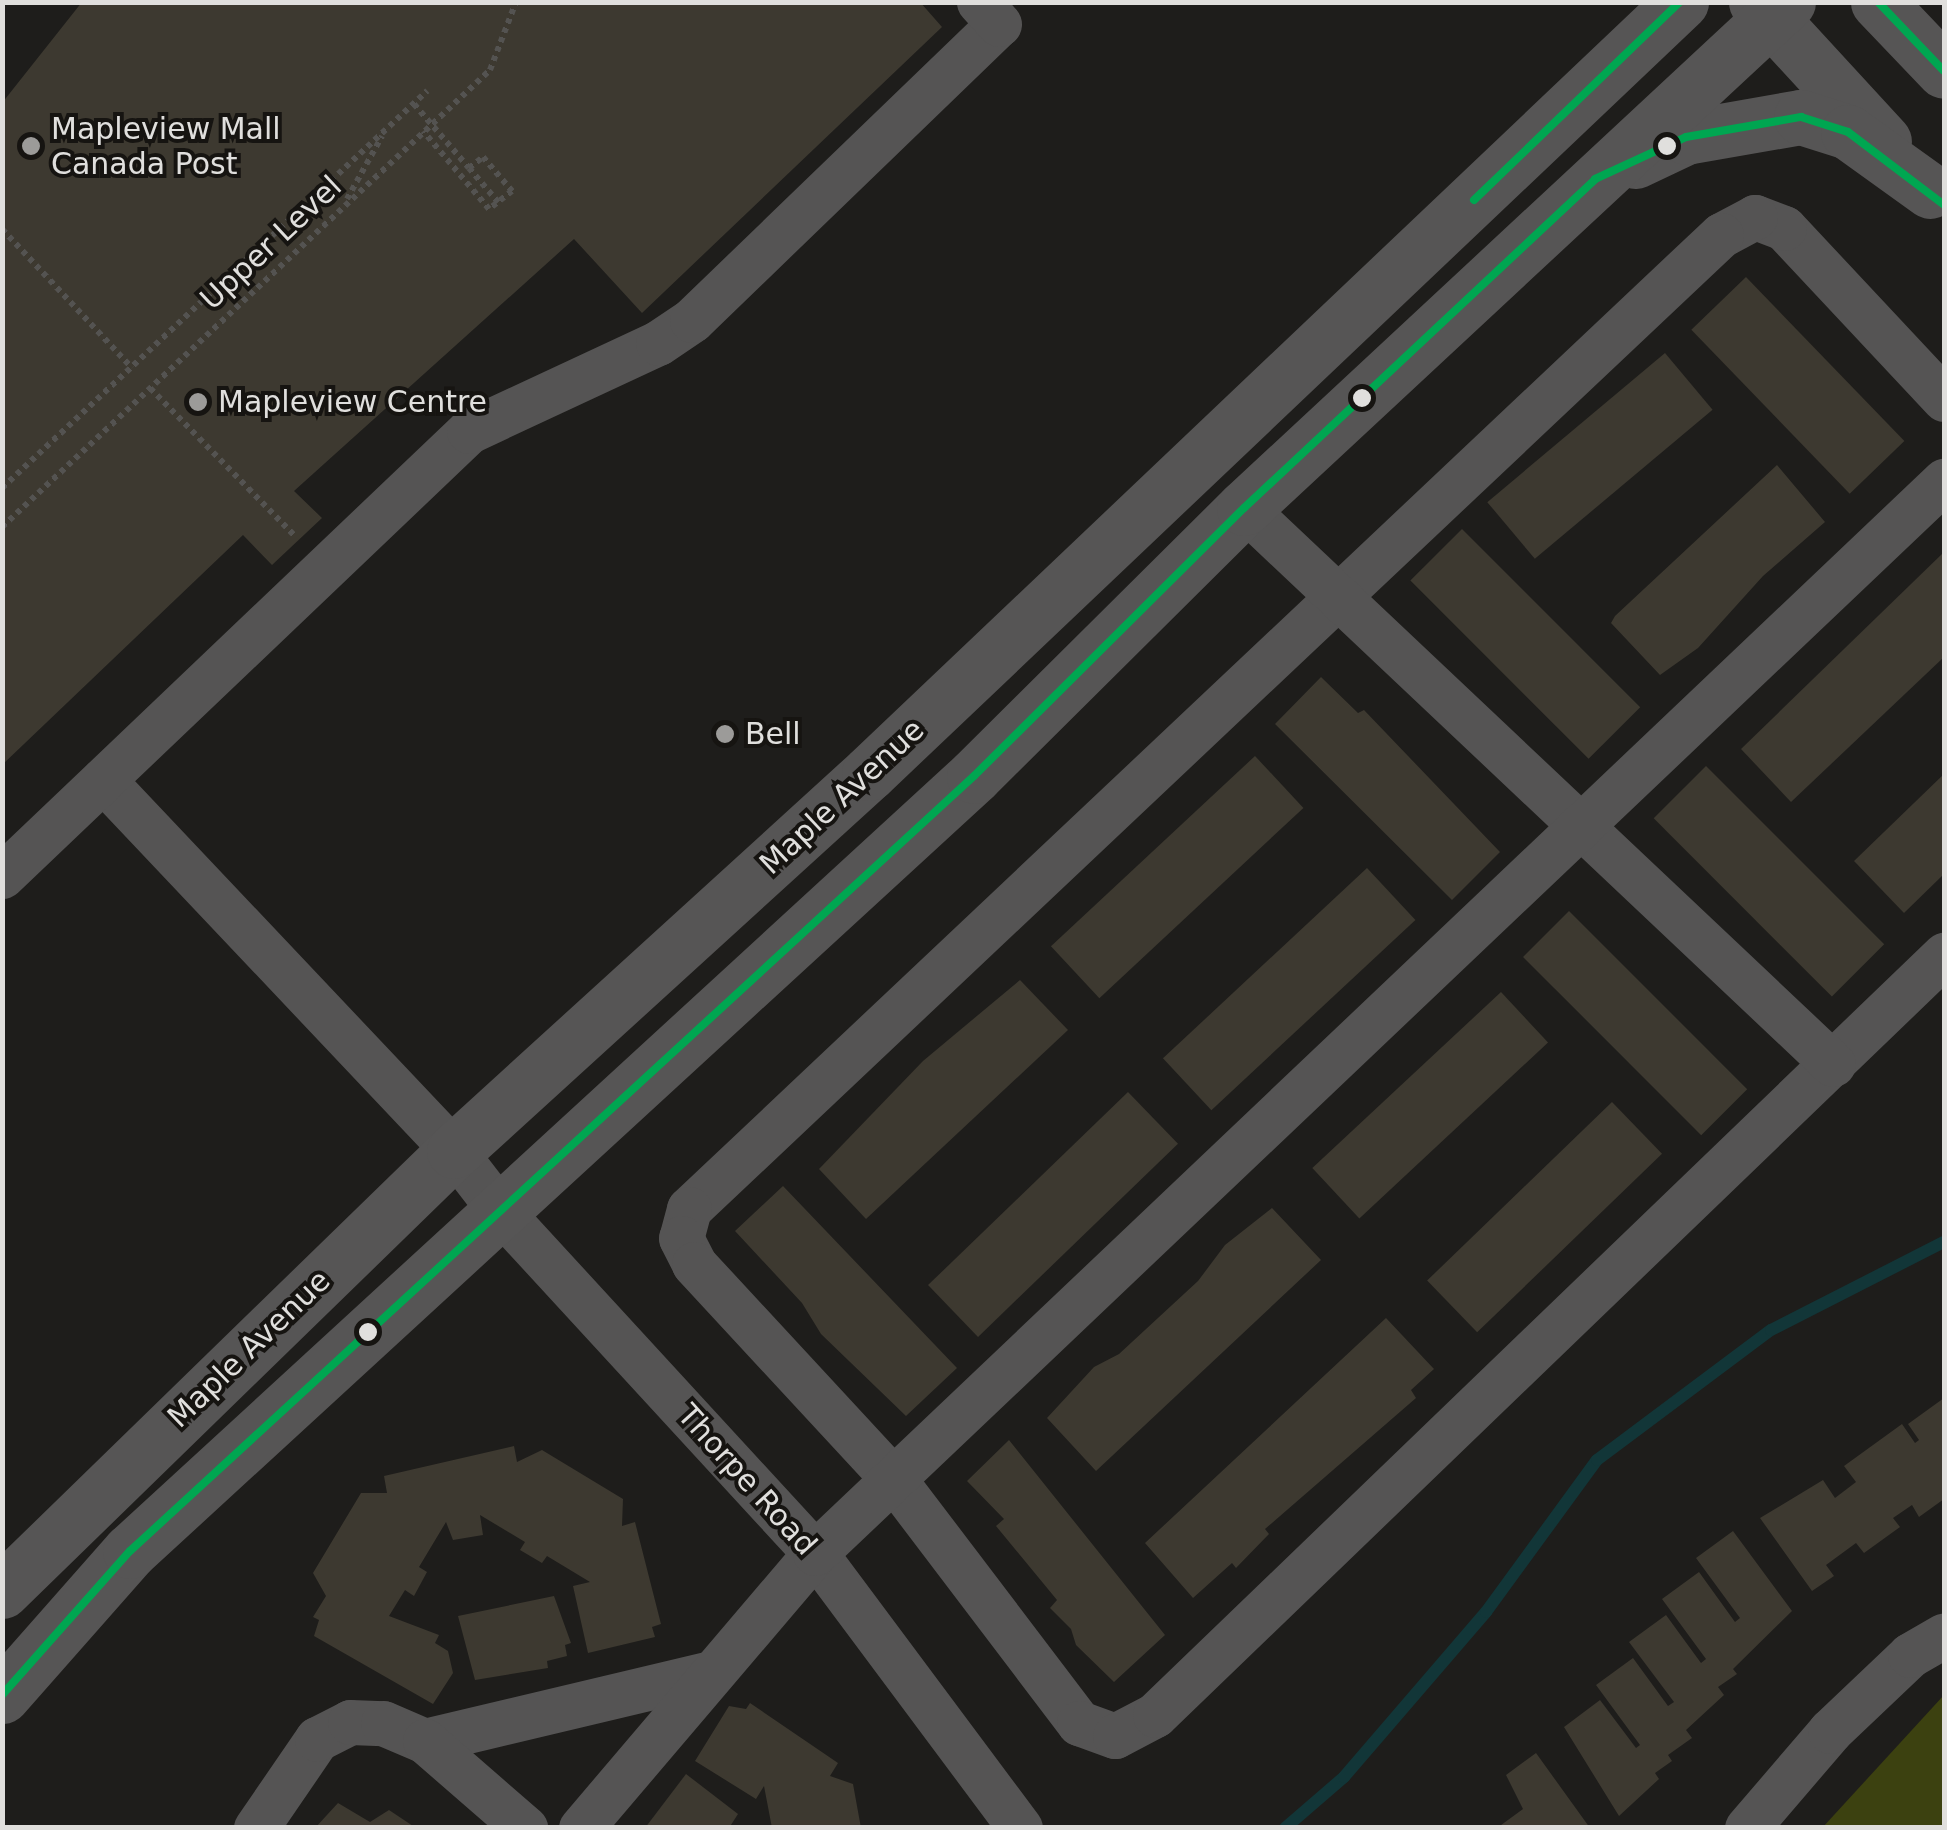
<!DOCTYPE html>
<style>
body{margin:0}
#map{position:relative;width:1947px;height:1830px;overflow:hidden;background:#1e1d1b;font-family:"DejaVu Sans",sans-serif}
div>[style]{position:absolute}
.green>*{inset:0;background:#3c4110}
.stream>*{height:12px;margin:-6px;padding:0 6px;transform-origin:6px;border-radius:6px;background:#123638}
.building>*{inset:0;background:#3d3930;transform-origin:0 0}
.path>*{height:6px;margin-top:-3px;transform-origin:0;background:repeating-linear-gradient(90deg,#545351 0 5px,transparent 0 10px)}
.minor>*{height:45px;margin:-22.5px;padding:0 22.5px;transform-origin:22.5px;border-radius:22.5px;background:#555454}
.major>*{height:55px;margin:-27.5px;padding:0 27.5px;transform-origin:27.5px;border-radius:27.5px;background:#565555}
.bus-1>*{height:8px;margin:-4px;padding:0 4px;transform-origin:4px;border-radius:4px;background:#00a651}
.dots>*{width:28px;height:28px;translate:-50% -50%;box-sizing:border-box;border:5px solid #161411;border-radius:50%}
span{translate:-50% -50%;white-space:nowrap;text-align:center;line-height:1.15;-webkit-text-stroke:8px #161411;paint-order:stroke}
.poi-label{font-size:30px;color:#e0dfdd}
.left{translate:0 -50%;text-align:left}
.street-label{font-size:30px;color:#e0dfdd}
.frame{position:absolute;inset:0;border:5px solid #e0dfdd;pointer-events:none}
</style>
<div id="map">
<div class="green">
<div style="clip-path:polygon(1944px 1695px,1944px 1827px,1823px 1827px)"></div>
</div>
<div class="stream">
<div style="left:1285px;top:1828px;width:78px;rotate:-40.8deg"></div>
<div style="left:1344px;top:1777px;width:218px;rotate:-49.3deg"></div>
<div style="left:1486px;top:1612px;width:188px;rotate:-53.9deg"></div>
<div style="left:1597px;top:1460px;width:217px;rotate:-36.8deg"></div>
<div style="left:1771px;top:1330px;width:194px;rotate:-27deg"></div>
</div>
<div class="building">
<div style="clip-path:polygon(82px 2px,920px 2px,942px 27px,642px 313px,574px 239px,294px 491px,322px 518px,272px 565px,243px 535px,2px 765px,2px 103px)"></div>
<div style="left:1746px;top:277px;width:228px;height:76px;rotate:46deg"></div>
<div style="left:1665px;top:353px;width:74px;height:232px;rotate:50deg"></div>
<div style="clip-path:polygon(1777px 465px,1825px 522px,1763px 576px,1698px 648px,1660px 675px,1611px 623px,1615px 616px)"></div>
<div style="left:1462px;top:529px;width:252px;height:73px;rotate:45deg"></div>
<div style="clip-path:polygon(1944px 552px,1944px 657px,1791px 802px,1741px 749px)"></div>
<div style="clip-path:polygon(1321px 677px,1358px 713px,1364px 710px,1500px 852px,1452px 900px,1275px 724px)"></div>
<div style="left:1255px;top:756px;width:71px;height:279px;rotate:47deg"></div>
<div style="left:1706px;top:766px;width:252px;height:74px;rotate:45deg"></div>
<div style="clip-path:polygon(1944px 774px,1944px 874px,1904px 913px,1854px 861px)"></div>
<div style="left:1367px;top:868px;width:71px;height:279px;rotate:47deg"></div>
<div style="left:1569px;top:911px;width:252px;height:65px;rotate:45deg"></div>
<div style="clip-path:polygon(1020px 980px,1068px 1030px,866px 1219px,819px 1169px,923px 1061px)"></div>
<div style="left:1501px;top:992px;width:69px;height:258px;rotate:47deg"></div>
<div style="left:1128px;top:1092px;width:72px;height:278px;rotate:46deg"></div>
<div style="left:1612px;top:1102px;width:72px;height:257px;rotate:46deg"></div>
<div style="clip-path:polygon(783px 1186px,957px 1368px,906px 1416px,821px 1334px,802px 1303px,735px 1231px)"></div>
<div style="clip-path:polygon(1272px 1208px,1321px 1260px,1096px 1471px,1047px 1418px,1094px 1367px,1119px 1354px,1198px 1281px,1225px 1245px)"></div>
<div style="clip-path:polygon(1386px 1318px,1434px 1369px,1411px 1390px,1416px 1398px,1265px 1529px,1269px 1534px,1236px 1568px,1232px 1563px,1193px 1598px,1145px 1543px)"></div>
<div style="clip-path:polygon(1944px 1398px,1944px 1499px,1919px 1517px,1912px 1505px,1893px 1518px,1900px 1527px,1864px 1553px,1856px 1543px,1826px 1565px,1834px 1576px,1812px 1591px,1760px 1518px,1823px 1480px,1835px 1498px,1856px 1482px,1844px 1466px,1902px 1424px,1915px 1443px,1919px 1440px,1908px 1424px)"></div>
<div style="clip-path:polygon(1009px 1440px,1165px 1635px,1114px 1682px,1076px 1645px,1071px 1629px,1050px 1608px,1057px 1600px,996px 1526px,1004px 1519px,967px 1481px)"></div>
<div style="clip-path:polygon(514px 1446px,517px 1462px,542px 1450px,623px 1499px,622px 1526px,635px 1522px,661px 1624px,652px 1627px,655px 1637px,588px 1653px,573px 1586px,590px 1582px,547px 1556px,542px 1563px,520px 1550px,525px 1542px,480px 1515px,483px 1535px,453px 1540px,446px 1522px,419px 1567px,427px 1572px,414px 1596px,405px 1590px,389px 1616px,439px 1635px,435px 1643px,448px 1651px,453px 1673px,433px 1704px,314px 1636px,319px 1620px,313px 1617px,326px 1596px,313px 1573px,361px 1493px,387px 1493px,384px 1476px)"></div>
<div style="clip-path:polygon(1733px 1531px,1792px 1611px,1733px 1669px,1737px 1674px,1718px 1687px,1724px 1695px,1686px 1730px,1692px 1738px,1668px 1755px,1672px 1761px,1655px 1773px,1659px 1779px,1619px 1816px,1564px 1727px,1600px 1700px,1636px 1748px,1640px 1745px,1596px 1685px,1633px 1658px,1668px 1706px,1674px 1702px,1629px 1642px,1666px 1615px,1701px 1663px,1706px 1659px,1662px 1599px,1699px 1572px,1735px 1622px,1740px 1618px,1696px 1558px)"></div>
<div style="clip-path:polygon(554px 1596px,571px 1643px,565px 1645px,567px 1656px,547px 1661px,548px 1668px,475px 1680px,458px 1616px)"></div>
<div style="clip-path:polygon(750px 1703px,838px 1763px,830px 1776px,853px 1784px,861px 1828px,772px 1828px,764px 1786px,756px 1799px,695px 1761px,729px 1706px,746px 1709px)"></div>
<div style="clip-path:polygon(1536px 1753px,1590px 1828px,1497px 1828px,1523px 1809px,1506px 1775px)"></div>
<div style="clip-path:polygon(686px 1774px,738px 1814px,729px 1828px,645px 1828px)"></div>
<div style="clip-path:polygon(338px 1803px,370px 1822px,389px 1810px,416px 1828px,315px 1828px)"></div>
</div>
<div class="path">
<div style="left:414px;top:104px;width:84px;rotate:49.3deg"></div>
<div style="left:469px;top:168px;width:18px;rotate:-38deg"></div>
<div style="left:483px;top:157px;width:45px;rotate:49.5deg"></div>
<div style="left:512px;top:191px;width:29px;rotate:142deg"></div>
<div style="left:489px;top:209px;width:102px;rotate:-130.2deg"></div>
<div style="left:469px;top:168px;width:45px;rotate:49.5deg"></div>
<div style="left:347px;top:199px;width:72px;rotate:-60.9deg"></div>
<div style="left:2px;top:229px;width:190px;rotate:46.9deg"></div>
<div style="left:150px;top:388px;width:209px;rotate:45.6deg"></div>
<div style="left:2px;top:488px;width:582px;rotate:-43.05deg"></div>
<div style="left:2px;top:527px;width:669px;rotate:-43.12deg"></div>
<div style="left:490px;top:70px;width:73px;rotate:-69.1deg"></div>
</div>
<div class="minor">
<div style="left:1944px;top:399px;width:234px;rotate:-133.1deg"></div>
<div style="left:1784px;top:228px;width:31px;rotate:-159deg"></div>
<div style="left:1755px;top:217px;width:38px;rotate:152deg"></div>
<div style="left:1721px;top:235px;width:1419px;rotate:136.66deg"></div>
<div style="left:689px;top:1209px;width:30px;rotate:105deg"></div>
<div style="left:681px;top:1238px;width:29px;rotate:63deg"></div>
<div style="left:694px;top:1264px;width:297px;rotate:47.2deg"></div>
<div style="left:896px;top:1482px;width:303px;rotate:52.8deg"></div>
<div style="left:1079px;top:1723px;width:38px;rotate:20deg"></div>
<div style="left:1115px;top:1736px;width:45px;rotate:-27.7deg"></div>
<div style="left:1155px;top:1715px;width:1096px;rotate:-43.93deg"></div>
<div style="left:1244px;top:508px;width:810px;rotate:43.35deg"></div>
<div style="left:103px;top:780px;width:511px;rotate:46.59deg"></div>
<div style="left:454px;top:1151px;width:78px;rotate:52.3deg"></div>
<div style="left:502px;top:1213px;width:462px;rotate:47.4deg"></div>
<div style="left:815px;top:1553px;width:343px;rotate:53.3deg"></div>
<div style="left:2px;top:876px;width:645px;rotate:-43.62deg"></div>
<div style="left:469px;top:431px;width:208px;rotate:-25deg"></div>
<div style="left:658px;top:343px;width:41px;rotate:-34.1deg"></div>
<div style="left:692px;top:320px;width:426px;rotate:-44deg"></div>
<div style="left:999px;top:24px;width:30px;rotate:-132deg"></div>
<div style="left:425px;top:1741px;width:289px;rotate:-13.4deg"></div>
<div style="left:256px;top:1828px;width:108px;rotate:-55.6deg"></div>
<div style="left:317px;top:1739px;width:37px;rotate:-27deg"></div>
<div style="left:350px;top:1722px;width:33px;rotate:2deg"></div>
<div style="left:383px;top:1723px;width:46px;rotate:23.2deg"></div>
<div style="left:425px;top:1741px;width:133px;rotate:41deg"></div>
<div style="left:581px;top:1828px;width:361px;rotate:-49.6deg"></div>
<div style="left:815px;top:1553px;width:1557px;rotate:-43.52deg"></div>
<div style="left:1747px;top:1828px;width:128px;rotate:-49.4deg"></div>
<div style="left:1830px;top:1731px;width:110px;rotate:-43.5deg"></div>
<div style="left:1910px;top:1655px;width:39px;rotate:-30deg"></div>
</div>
<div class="major">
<div style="left:1756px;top:2px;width:189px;rotate:47.4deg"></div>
<div style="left:1878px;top:2px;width:95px;rotate:46.3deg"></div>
<div style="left:1635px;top:161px;width:56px;rotate:-25.2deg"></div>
<div style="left:1686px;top:137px;width:117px;rotate:-9.9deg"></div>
<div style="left:1801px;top:117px;width:49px;rotate:17.7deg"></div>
<div style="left:1848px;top:132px;width:101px;rotate:35.7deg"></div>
<div style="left:2px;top:1591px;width:631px;rotate:-44.23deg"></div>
<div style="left:454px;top:1151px;width:561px;rotate:-42.33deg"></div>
<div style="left:869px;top:773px;width:1120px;rotate:-43.52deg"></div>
<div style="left:2px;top:1696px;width:193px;rotate:-48.6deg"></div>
<div style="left:130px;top:1551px;width:1146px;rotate:-42.56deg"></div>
<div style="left:974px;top:776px;width:380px;rotate:-44.8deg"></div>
<div style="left:1244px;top:508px;width:743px;rotate:-42.93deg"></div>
</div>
<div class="bus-1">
<div style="left:1878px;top:2px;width:95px;rotate:46.3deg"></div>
<div style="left:1474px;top:200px;width:286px;rotate:-43.9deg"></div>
<div style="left:2px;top:1695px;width:193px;rotate:-48.4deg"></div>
<div style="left:130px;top:1551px;width:1146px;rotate:-42.56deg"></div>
<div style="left:974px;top:776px;width:380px;rotate:-44.8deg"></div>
<div style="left:1244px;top:508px;width:481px;rotate:-43.1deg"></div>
<div style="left:1595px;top:179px;width:100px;rotate:-24.8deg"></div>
<div style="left:1686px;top:137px;width:117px;rotate:-9.9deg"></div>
<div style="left:1801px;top:117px;width:49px;rotate:17.7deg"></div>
<div style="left:1848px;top:132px;width:121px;rotate:37.2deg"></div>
</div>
<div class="dots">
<div style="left:31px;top:146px;background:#9c9b99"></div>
<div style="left:1667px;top:146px;background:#e0dfdd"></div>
<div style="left:1362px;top:398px;background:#e0dfdd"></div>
<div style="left:198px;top:402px;background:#9c9b99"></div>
<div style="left:725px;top:734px;background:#9c9b99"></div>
<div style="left:368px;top:1332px;background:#e0dfdd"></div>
</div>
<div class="poi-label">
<span class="left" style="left:51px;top:146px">Mapleview Mall<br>Canada Post</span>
<span class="left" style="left:218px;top:402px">Mapleview Centre</span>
<span class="left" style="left:745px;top:734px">Bell</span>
</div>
<div class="street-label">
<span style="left:271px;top:243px;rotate:-43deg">Upper Level</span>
<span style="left:842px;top:797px;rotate:-43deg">Maple Avenue</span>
<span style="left:249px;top:1349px;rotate:-44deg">Maple Avenue</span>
<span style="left:747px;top:1480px;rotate:48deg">Thorpe Road</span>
</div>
<div class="frame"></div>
</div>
